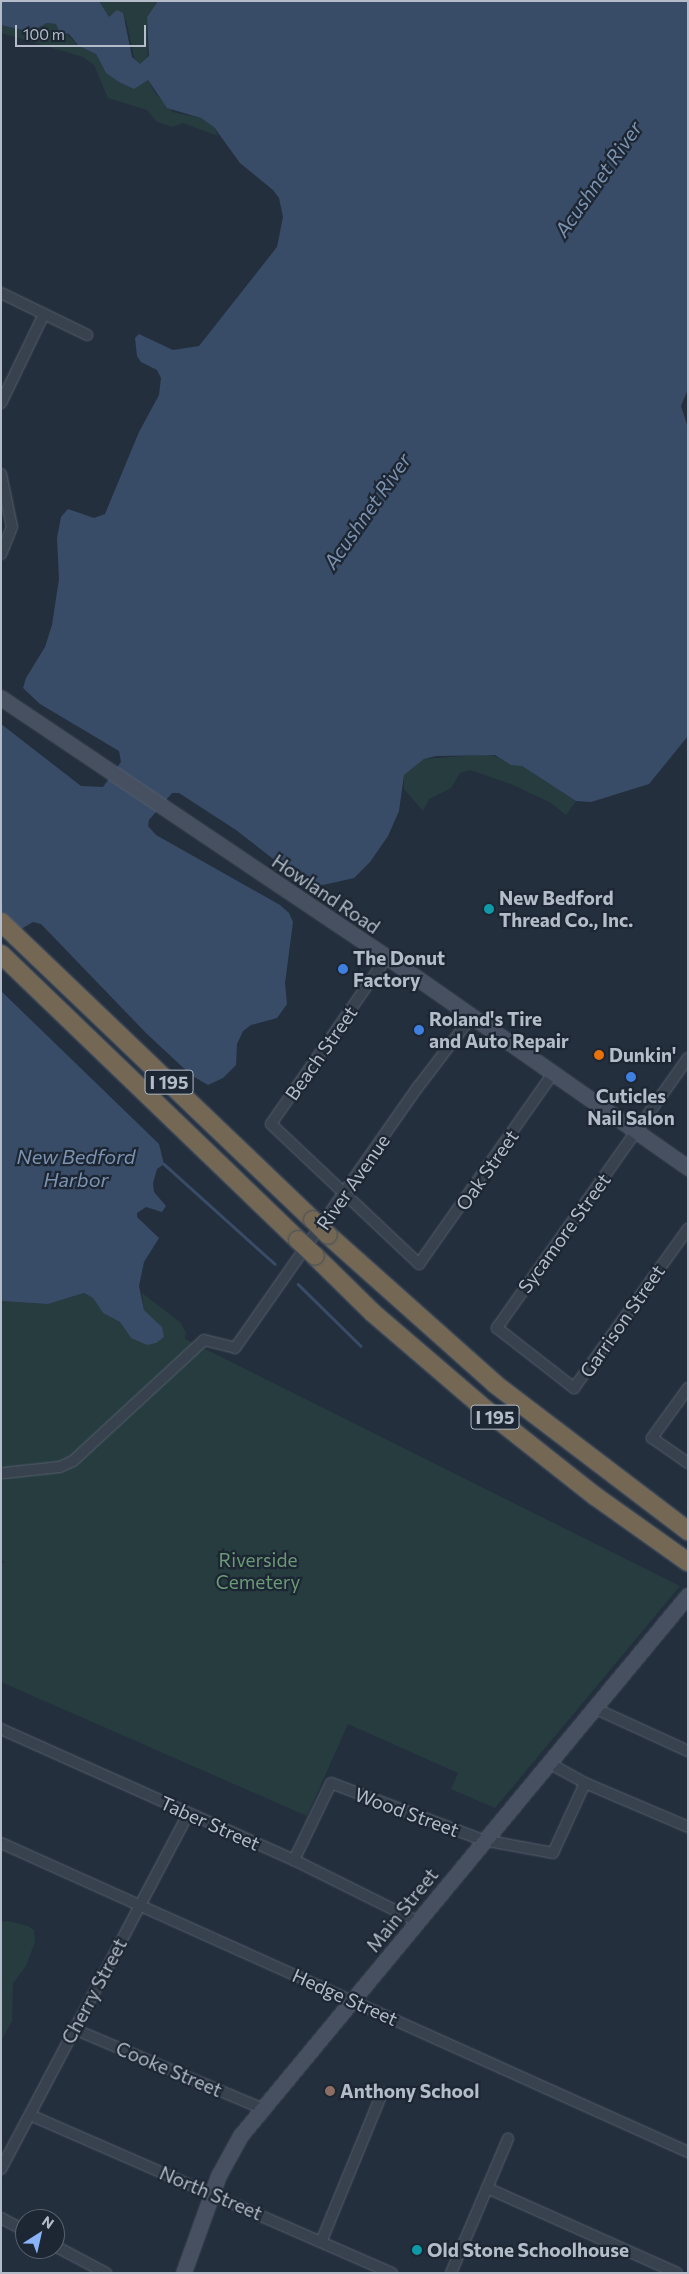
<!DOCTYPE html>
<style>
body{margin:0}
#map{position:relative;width:689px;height:2274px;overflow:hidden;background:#242f3e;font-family:Commissioner,sans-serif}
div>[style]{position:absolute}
.green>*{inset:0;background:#263c3f}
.water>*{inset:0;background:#394c67}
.stream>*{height:2.5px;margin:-1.25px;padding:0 1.25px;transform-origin:1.25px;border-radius:1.25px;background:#394c67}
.roads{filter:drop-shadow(0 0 1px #565f6c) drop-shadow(0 0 1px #565f6c)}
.street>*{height:10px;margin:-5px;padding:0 5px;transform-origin:5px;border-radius:5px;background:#38414e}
.secondary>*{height:14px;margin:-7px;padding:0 7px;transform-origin:7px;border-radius:7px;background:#465061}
.highway>*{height:18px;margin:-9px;padding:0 9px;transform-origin:9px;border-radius:9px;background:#746855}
.bridges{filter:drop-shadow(0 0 1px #434c59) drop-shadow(0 0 1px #434c59)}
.highway-bridge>*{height:18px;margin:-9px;padding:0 9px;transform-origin:9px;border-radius:9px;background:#746855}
.dots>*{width:14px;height:14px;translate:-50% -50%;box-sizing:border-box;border:2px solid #1d2633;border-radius:50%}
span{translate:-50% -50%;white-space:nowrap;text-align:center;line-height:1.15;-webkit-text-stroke:4.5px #1d2633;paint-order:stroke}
.shield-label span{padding:1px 4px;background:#1d2633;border:1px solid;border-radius:4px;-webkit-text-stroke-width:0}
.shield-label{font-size:18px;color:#b4bcc9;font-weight:700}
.street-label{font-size:19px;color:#b4bcc9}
.poi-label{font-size:19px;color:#b4bcc9;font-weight:700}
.left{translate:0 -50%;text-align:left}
.park-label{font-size:19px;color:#6b9a76}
.water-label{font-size:20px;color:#7c92b1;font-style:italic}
.frame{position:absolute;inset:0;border:2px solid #b4bcc9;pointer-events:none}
.north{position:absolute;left:15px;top:2209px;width:50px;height:50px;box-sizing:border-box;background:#1d2633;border:1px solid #59626f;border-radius:50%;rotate:35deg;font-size:14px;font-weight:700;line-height:20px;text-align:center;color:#b4bcc9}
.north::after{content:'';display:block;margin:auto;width:18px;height:22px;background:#8ab4f8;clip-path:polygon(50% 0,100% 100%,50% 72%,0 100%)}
.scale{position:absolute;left:15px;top:25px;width:131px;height:22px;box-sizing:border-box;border:2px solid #b4bcc9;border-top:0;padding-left:6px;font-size:15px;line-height:18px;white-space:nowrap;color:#b4bcc9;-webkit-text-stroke:4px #1d2633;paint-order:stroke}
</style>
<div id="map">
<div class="green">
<div style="clip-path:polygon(97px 1px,158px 1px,147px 17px,148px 80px,155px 93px,173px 112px,201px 118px,214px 127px,218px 136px,183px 123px,173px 127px,157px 122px,147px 110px,108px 98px,94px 65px,83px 57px,1px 33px,1px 25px,30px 32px,47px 23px,56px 24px,79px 46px,96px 54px,106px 73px,119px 82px,135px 61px,126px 20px,109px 17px)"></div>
<div style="clip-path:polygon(488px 754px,522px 766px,576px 801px,566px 815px,551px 803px,511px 784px,470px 770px,460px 773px,451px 788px,429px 799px,423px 811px,404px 789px,404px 775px,424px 759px)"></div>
<div style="clip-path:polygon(84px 1293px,93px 1298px,103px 1313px,120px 1322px,131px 1338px,162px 1327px,144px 1310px,142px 1293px,181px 1323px,186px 1333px,185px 1339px,680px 1586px,495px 1808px,451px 1789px,458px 1773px,348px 1724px,307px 1816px,1px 1682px,1px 1563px,5px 1562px,1px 1560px,1px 1301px,48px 1304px)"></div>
<div style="clip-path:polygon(8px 1921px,28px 1926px,34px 1930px,35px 1942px,26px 1966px,13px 1983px,12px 2021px,1px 2041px,1px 1922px)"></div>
</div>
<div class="water">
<div style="clip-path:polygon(1px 1px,99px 1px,109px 17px,117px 10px,123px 13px,132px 57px,140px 64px,149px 56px,147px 17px,158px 1px,688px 1px,688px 389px,681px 406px,688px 428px,688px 736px,649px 784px,591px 802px,576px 801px,522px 766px,511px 765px,495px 755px,436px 756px,424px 759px,404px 775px,399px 811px,388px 836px,370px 862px,354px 878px,314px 887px,299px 879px,236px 830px,179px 793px,172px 793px,149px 820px,148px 826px,156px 835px,280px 905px,289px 913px,293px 922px,285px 983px,287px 1004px,277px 1018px,251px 1025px,243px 1031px,237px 1044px,236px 1065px,223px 1078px,208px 1085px,191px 1075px,146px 1033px,41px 924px,33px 922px,11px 935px,1px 937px,1px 724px,81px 786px,103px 787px,121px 762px,119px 751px,40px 704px,23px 688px,26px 678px,45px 647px,52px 625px,59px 579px,57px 538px,61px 517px,68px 509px,94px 518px,105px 514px,139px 432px,159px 395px,161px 378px,157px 370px,141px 362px,137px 356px,135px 338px,139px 334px,173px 350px,199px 346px,277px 247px,283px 217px,279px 198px,273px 190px,240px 163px,214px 127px,201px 118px,167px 108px,148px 80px,134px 89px,119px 82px,106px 73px,96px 54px,79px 46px,69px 34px,60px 33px,56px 24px,47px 23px,30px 32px,1px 25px)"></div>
<div style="clip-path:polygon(1px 991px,159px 1144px,164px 1164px,157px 1169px,153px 1183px,154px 1192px,166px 1206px,162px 1212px,146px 1207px,137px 1213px,137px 1217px,159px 1238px,144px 1262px,139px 1286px,144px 1310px,162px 1327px,164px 1337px,156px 1343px,147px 1345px,131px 1338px,120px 1322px,103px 1313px,93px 1298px,84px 1293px,48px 1304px,1px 1301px)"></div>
</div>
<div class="stream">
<div style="left:164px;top:1164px;width:149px;rotate:42deg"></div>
<div style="left:298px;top:1284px;width:88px;rotate:44.5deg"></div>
</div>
<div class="roads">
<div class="street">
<div style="left:1px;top:293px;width:96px;rotate:26deg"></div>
<div style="left:1px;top:403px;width:99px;rotate:-64.2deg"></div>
<div style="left:1px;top:474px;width:54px;rotate:78.3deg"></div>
<div style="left:12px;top:527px;width:29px;rotate:112deg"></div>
<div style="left:387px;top:957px;width:203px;rotate:124.8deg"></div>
<div style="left:271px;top:1124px;width:204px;rotate:43.4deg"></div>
<div style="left:419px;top:1264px;width:233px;rotate:-54.9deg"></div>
<div style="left:688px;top:1058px;width:331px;rotate:125.3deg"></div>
<div style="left:497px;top:1328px;width:98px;rotate:37.9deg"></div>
<div style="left:574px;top:1388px;width:196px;rotate:-54.4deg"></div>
<div style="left:688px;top:1388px;width:62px;rotate:125.8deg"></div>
<div style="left:652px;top:1438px;width:44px;rotate:34.8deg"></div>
<div style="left:4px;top:1473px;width:56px;rotate:-6.1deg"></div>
<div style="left:60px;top:1467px;width:14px;rotate:-25deg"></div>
<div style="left:73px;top:1461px;width:178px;rotate:-42.7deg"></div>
<div style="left:204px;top:1340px;width:32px;rotate:14deg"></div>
<div style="left:235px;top:1348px;width:319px;rotate:-55deg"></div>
<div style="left:418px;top:1087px;width:89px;rotate:-52.7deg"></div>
<div style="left:594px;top:1708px;width:103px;rotate:24.6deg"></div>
<div style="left:1px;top:1729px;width:321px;rotate:24.1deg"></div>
<div style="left:294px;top:1860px;width:137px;rotate:26.4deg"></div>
<div style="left:585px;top:1783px;width:112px;rotate:23.1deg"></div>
<div style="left:1px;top:1843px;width:753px;rotate:24.22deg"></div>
<div style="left:294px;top:1860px;width:85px;rotate:-64.3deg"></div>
<div style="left:331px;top:1783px;width:162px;rotate:20.6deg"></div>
<div style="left:483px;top:1840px;width:71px;rotate:10.5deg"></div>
<div style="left:553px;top:1853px;width:77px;rotate:-65.4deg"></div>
<div style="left:585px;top:1783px;width:41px;rotate:-150.9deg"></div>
<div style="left:74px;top:2029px;width:205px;rotate:22.9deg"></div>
<div style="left:30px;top:2115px;width:395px;rotate:23.6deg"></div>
<div style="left:1px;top:2169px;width:401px;rotate:-62.2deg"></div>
<div style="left:487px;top:2188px;width:208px;rotate:24.1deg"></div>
<div style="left:1px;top:2218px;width:27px;rotate:28deg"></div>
<div style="left:321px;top:2242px;width:161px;rotate:-67.7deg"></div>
<div style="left:55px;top:2246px;width:58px;rotate:27.9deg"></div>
<div style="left:451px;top:2273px;width:146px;rotate:-67deg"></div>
</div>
<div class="secondary">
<div style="left:1px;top:698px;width:465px;rotate:33.9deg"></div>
<div style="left:387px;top:957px;width:368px;rotate:35deg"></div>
<div style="left:184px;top:2273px;width:103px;rotate:-70.2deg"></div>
<div style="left:219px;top:2176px;width:46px;rotate:-61.2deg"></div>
<div style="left:241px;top:2136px;width:701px;rotate:-50.38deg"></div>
</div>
<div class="highway">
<div style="left:1px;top:922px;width:431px;rotate:43.7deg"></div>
<div style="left:1px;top:954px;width:412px;rotate:43.9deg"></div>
<div style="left:328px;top:1235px;width:224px;rotate:41.7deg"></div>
<div style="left:495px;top:1384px;width:243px;rotate:37.3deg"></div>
<div style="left:315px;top:1256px;width:81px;rotate:44.5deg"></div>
<div style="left:373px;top:1313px;width:149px;rotate:40.6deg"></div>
<div style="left:486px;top:1410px;width:139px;rotate:38.3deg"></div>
<div style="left:595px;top:1496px;width:114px;rotate:35.4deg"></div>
</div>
</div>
<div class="bridges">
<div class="highway-bridge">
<div style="left:313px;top:1220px;width:21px;rotate:45deg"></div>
<div style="left:298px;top:1240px;width:23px;rotate:43deg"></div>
</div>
</div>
<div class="dots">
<div style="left:489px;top:909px;background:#0f9aa8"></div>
<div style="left:343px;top:969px;background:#3f7fe0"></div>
<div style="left:419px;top:1030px;background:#3f7fe0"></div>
<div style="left:599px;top:1055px;background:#e8710a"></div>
<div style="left:631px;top:1077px;background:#3f7fe0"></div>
<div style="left:330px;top:2091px;background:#8d6e63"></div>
<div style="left:417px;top:2250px;background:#0f9aa8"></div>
</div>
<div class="shield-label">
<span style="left:169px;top:1082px">I 195</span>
<span style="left:495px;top:1417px">I 195</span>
</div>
<div class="street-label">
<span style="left:326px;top:894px;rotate:34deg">Howland Road</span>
<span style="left:321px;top:1053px;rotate:-55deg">Beach Street</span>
<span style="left:487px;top:1170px;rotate:-55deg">Oak Street</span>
<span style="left:353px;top:1182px;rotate:-55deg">River Avenue</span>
<span style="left:564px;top:1233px;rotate:-54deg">Sycamore Street</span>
<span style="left:622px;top:1321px;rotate:-55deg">Garrison Street</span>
<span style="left:407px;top:1812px;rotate:20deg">Wood Street</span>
<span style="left:210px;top:1823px;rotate:24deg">Taber Street</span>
<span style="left:402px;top:1910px;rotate:-51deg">Main Street</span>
<span style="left:94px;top:1991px;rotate:-62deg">Cherry Street</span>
<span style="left:345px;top:1997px;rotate:24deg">Hedge Street</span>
<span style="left:169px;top:2069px;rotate:23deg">Cooke Street</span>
<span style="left:211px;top:2193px;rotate:23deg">North Street</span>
</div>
<div class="poi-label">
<span class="left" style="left:499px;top:909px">New Bedford<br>Thread Co., Inc.</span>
<span class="left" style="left:353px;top:969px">The Donut<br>Factory</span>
<span class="left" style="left:429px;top:1030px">Roland's Tire<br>and Auto Repair</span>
<span class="left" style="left:609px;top:1055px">Dunkin'</span>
<span style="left:631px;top:1107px">Cuticles<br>Nail Salon</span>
<span class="left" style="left:340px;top:2091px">Anthony School</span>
<span class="left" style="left:427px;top:2250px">Old Stone Schoolhouse</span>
</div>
<div class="park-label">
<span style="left:258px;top:1571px">Riverside<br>Cemetery</span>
</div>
<div class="water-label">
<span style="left:598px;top:179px;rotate:-55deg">Acushnet River</span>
<span style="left:367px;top:511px;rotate:-55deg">Acushnet River</span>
<span style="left:76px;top:1168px">New Bedford<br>Harbor</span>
</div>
<div class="frame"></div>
<div class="north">N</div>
<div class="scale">100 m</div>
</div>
